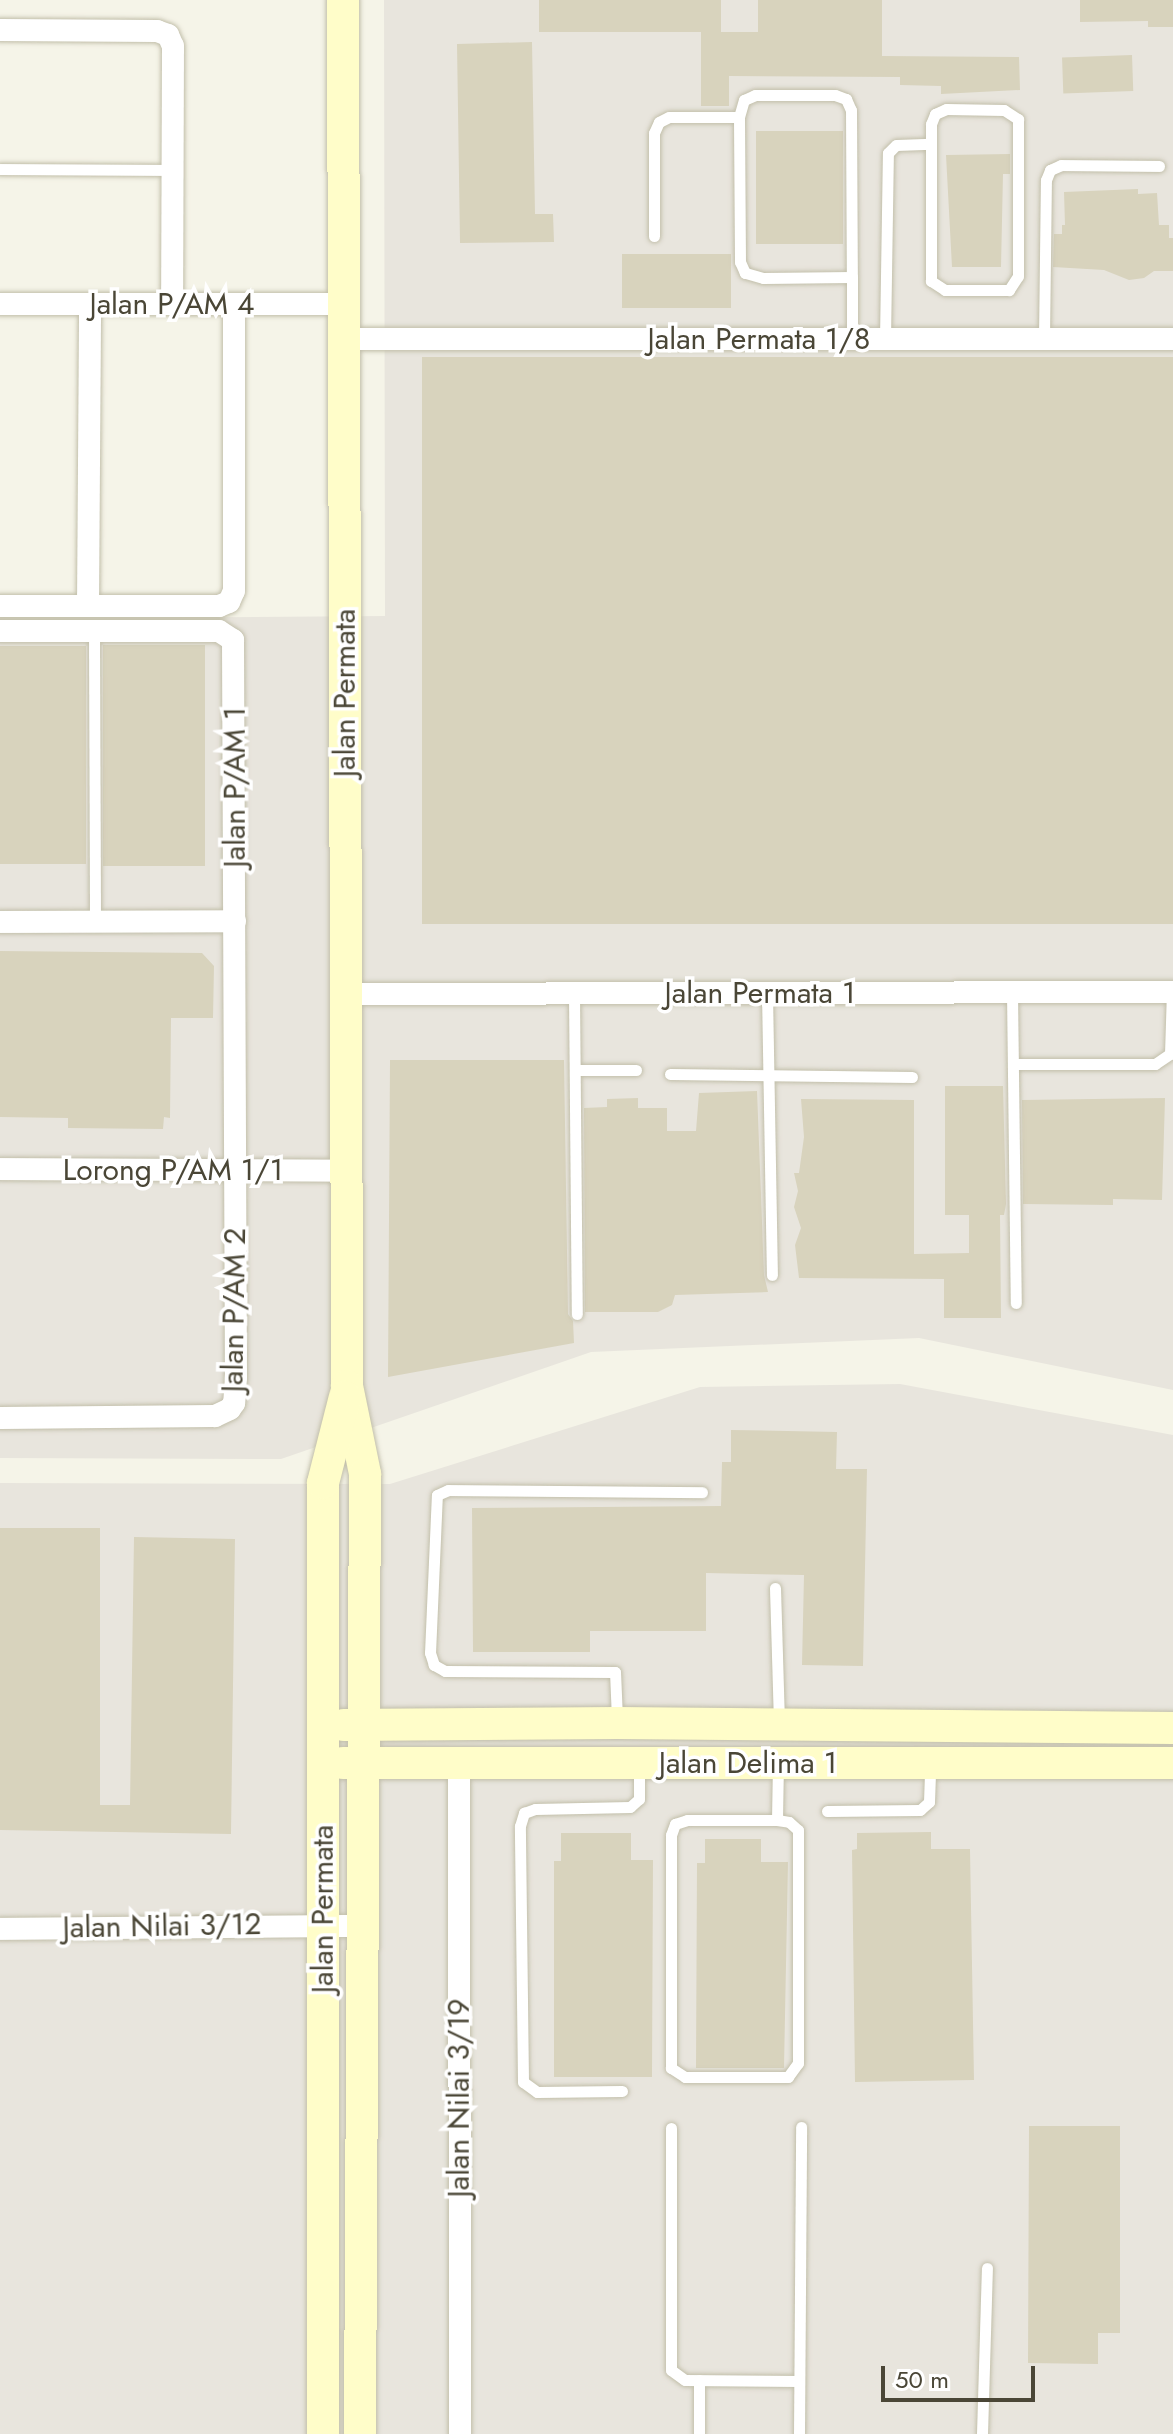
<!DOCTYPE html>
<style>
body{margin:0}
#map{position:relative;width:1173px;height:2434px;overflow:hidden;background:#f5f4e8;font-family:Jost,sans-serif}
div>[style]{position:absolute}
.industrial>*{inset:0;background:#e8e5dd}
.building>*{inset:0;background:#d8d3bd;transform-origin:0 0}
.roads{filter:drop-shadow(0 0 2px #c2bfaa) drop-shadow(0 0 2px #c2bfaa)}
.lane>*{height:11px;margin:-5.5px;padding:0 5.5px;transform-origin:5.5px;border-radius:5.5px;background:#fff}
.street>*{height:22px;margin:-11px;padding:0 11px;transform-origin:11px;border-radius:11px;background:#fff}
.secondary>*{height:32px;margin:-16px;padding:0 16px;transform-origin:16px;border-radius:16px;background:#fffdc9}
span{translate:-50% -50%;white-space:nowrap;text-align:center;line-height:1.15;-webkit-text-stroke:7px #fff;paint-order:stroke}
.street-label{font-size:30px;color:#4a4636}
.scale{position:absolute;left:881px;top:2366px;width:154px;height:36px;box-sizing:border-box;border:4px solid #4a4636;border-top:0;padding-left:10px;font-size:24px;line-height:28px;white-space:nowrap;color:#4a4636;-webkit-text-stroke:6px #fff;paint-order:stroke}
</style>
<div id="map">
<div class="industrial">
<div style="clip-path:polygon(384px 0,1173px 0,1173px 1390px,919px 1338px,591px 1352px,281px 1459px,0 1458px,0 619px,385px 616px)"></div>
<div style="clip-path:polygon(900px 1384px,1173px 1435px,1173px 2434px,0 2434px,0 1483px,390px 1484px,700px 1387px)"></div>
</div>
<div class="building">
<div style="clip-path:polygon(539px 0,721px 0,721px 32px,758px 32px,758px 0,882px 0,882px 56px,1019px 57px,1020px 90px,941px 94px,941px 86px,900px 85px,900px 77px,729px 76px,729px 106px,701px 106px,701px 32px,539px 32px)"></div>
<div style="clip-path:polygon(1080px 0,1173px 0,1173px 27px,1148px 27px,1148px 21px,1080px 22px)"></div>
<div style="clip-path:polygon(532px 42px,535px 214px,553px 214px,554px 242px,460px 243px,457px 44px)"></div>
<div style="left:1132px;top:55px;width:36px;height:70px;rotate:88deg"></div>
<div style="left:843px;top:131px;width:113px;height:87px;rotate:90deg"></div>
<div style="clip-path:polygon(1010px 154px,1010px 174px,1003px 174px,1001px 267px,952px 267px,946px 155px)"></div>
<div style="clip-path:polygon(1138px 189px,1138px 194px,1157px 193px,1159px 225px,1169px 225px,1169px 238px,1173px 238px,1173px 271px,1154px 271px,1144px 278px,1129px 280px,1104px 270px,1053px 267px,1054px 234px,1062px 234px,1062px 225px,1065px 225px,1064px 192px)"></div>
<div style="left:731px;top:254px;width:54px;height:109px;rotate:90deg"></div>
<div style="left:1173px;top:357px;width:567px;height:751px;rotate:90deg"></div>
<div style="left:205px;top:645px;width:221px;height:102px;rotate:90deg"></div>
<div style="left:86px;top:646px;width:218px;height:86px;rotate:90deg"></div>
<div style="clip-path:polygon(0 951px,202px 953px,214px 966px,213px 1018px,171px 1018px,170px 1118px,164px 1117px,163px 1129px,68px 1128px,68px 1118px,0 1117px)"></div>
<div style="clip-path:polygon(390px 1060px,564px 1060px,568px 1314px,573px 1321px,574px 1343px,388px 1377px)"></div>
<div style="clip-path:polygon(945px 1086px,1003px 1086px,1006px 1204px,1004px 1215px,1000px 1215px,1001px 1318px,944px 1318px,944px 1279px,799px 1278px,795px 1245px,801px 1228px,794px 1207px,798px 1191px,794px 1173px,799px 1173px,804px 1137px,801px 1099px,914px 1100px,914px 1254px,969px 1253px,969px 1215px,945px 1215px)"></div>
<div style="clip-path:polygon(757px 1091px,764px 1275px,768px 1292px,675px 1295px,672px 1305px,658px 1312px,585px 1312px,584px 1108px,607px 1107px,607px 1099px,638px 1098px,638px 1108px,667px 1108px,667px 1131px,696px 1131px,699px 1093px)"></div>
<div style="clip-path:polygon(1165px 1098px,1162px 1200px,1113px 1199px,1113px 1205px,1023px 1204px,1022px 1100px)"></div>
<div style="clip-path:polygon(731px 1430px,837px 1432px,836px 1469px,867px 1469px,863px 1666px,802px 1665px,804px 1575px,706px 1573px,706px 1631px,590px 1631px,590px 1652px,473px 1652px,472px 1508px,721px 1506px,722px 1462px,731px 1462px)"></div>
<div style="clip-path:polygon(0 1528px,100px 1528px,100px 1805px,130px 1805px,134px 1537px,235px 1539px,231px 1834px,0 1830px)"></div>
<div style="clip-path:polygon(931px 1832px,931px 1849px,970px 1849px,974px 2080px,855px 2082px,852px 1850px,857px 1849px,857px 1833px)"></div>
<div style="clip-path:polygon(561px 1833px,631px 1833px,631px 1860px,653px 1860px,652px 2077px,554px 2077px,554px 1861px,561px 1861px)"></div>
<div style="clip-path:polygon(705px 1839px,761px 1839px,761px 1862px,788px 1862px,784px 2068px,696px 2068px,697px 1863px,705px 1863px)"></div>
<div style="clip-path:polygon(1029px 2126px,1120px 2126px,1120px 2333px,1098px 2333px,1098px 2364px,1028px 2363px)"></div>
</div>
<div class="roads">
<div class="lane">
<div style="left:946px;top:109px;width:58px;rotate:1deg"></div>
<div style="left:1004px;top:110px;width:17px;rotate:33deg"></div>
<div style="left:1018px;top:119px;width:157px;rotate:90deg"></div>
<div style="left:1018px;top:276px;width:17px;rotate:123deg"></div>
<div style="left:1009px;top:290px;width:64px;rotate:180deg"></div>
<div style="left:945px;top:290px;width:17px;rotate:-147deg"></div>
<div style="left:931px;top:281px;width:157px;rotate:-90deg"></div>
<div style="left:931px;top:124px;width:11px;rotate:-68deg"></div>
<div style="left:935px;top:114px;width:12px;rotate:-24deg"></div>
<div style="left:0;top:169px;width:172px;rotate:0.3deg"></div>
<div style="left:654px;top:236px;width:103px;rotate:-90deg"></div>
<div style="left:654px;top:133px;width:12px;rotate:-66deg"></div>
<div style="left:659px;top:122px;width:11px;rotate:-27deg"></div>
<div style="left:669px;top:117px;width:70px"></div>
<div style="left:852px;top:277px;width:89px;rotate:179.4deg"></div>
<div style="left:763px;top:278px;width:19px;rotate:-164deg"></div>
<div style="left:745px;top:273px;width:12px;rotate:-114deg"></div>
<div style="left:740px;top:262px;width:145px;rotate:-90.4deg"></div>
<div style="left:739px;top:117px;width:18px;rotate:-74deg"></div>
<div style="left:744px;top:100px;width:12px;rotate:-24deg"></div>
<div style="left:755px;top:95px;width:80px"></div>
<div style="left:835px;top:95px;width:12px;rotate:20deg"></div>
<div style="left:846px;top:99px;width:12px;rotate:66deg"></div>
<div style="left:851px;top:110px;width:167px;rotate:89.7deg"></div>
<div style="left:852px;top:277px;width:62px;rotate:90deg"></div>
<div style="left:885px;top:339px;width:186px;rotate:-89.1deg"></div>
<div style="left:888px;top:153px;width:11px;rotate:-45deg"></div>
<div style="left:896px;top:145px;width:35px;rotate:-2deg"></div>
<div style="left:1044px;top:339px;width:159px;rotate:-89.3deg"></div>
<div style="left:1046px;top:180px;width:11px;rotate:-68deg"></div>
<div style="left:1050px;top:170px;width:12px;rotate:-24deg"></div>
<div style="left:1061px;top:165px;width:98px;rotate:0.6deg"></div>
<div style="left:94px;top:631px;width:291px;rotate:89.8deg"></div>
<div style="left:1012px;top:992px;width:311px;rotate:89.3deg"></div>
<div style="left:574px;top:993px;width:321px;rotate:89.5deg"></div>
<div style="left:767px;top:993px;width:282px;rotate:89deg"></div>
<div style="left:1013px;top:1064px;width:142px"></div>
<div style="left:1155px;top:1064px;width:18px;rotate:-34deg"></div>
<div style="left:1170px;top:1054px;width:62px;rotate:-88.2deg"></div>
<div style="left:575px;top:1070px;width:61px"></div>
<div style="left:670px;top:1074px;width:242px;rotate:0.7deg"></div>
<div style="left:775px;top:1588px;width:135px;rotate:88.3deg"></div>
<div style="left:617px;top:1719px;width:47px;rotate:-92.4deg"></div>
<div style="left:615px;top:1672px;width:170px;rotate:-179.7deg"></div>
<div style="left:445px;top:1671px;width:13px;rotate:-151deg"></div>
<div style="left:434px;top:1665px;width:13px;rotate:-108deg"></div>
<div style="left:430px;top:1653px;width:158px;rotate:-87.5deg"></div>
<div style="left:437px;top:1495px;width:12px;rotate:-24deg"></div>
<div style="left:448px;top:1490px;width:254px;rotate:0.5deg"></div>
<div style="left:827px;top:1811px;width:93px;rotate:-0.6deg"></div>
<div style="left:920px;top:1810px;width:12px;rotate:-42deg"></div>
<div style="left:929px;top:1802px;width:35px;rotate:-88deg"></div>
<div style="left:687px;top:1820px;width:90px"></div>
<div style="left:777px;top:1820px;width:12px;rotate:9deg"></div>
<div style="left:789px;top:1822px;width:12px;rotate:42deg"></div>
<div style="left:798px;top:1830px;width:233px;rotate:90deg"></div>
<div style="left:798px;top:2063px;width:17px;rotate:126deg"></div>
<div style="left:788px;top:2077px;width:103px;rotate:180deg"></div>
<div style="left:685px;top:2077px;width:17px;rotate:-147deg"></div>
<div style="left:671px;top:2068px;width:233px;rotate:-90deg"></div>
<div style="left:671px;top:1835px;width:12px;rotate:-70deg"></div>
<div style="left:675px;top:1824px;width:13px;rotate:-18deg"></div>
<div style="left:777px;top:1820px;width:55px;rotate:-89deg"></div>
<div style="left:622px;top:2091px;width:85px;rotate:179.3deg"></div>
<div style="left:537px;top:2092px;width:17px;rotate:-144deg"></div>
<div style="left:523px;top:2082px;width:256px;rotate:-90.7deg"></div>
<div style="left:520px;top:1826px;width:14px;rotate:-73deg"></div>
<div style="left:524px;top:1813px;width:12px;rotate:-20deg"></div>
<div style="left:535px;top:1809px;width:95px;rotate:-1.2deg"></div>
<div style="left:630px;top:1807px;width:12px;rotate:-42deg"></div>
<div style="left:639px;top:1799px;width:32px;rotate:-90deg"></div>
<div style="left:671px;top:2128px;width:242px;rotate:90deg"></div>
<div style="left:671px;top:2370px;width:17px;rotate:36deg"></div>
<div style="left:685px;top:2380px;width:114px;rotate:0.5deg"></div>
<div style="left:699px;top:2434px;width:54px;rotate:-90deg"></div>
<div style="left:799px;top:2434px;width:307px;rotate:-89.6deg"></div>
<div style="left:982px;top:2434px;width:166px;rotate:-88.3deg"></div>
</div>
<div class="street">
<div style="left:0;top:30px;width:157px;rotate:0.4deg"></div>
<div style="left:157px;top:31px;width:12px;rotate:20deg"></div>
<div style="left:168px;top:35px;width:12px;rotate:66deg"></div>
<div style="left:173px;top:46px;width:258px;rotate:90.2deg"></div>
<div style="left:0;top:304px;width:344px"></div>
<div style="left:344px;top:339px;width:829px"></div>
<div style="left:0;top:606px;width:219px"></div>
<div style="left:219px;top:606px;width:11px;rotate:-22deg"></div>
<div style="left:229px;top:602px;width:12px;rotate:-66deg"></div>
<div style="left:234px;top:591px;width:287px;rotate:-90deg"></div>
<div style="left:88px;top:606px;width:302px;rotate:-89.6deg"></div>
<div style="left:0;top:631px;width:219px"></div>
<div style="left:219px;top:631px;width:17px;rotate:33deg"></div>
<div style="left:233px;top:640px;width:737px;rotate:89.77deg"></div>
<div style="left:236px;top:1377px;width:26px;rotate:94deg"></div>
<div style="left:234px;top:1403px;width:7px;rotate:124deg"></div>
<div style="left:230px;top:1409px;width:17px;rotate:155deg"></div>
<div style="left:215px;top:1416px;width:215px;rotate:179.5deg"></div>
<div style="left:0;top:922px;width:235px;rotate:-0.2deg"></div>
<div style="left:346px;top:994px;width:827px;rotate:-0.14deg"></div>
<div style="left:0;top:1169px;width:347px;rotate:0.3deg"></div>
<div style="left:459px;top:1763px;width:671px;rotate:89.91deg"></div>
<div style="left:0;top:1929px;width:362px;rotate:-0.5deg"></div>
</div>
<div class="secondary">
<div style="left:343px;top:0;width:1386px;rotate:89.83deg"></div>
<div style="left:347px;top:1386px;width:90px;rotate:78.4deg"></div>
<div style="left:365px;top:1474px;width:960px;rotate:90.3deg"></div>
<div style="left:344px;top:1725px;width:273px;rotate:-0.4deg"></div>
<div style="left:617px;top:1723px;width:556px;rotate:0.52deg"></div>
<div style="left:343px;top:1763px;width:830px"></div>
<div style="left:323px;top:2434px;width:951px;rotate:-90deg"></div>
<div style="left:323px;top:1483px;width:89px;rotate:-75.7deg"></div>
</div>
</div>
<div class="street-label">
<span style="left:172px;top:304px">Jalan P/AM 4</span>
<span style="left:759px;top:339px">Jalan Permata 1/8</span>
<span style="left:345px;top:693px;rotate:-90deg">Jalan Permata</span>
<span style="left:235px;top:787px;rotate:-90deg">Jalan P/AM 1</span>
<span style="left:760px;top:993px">Jalan Permata 1</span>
<span style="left:173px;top:1170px">Lorong P/AM 1/1</span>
<span style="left:234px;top:1310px;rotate:-89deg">Jalan P/AM 2</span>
<span style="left:748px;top:1763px">Jalan Delima 1</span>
<span style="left:323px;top:1909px;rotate:-90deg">Jalan Permata</span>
<span style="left:162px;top:1926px;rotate:-1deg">Jalan Nilai 3/12</span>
<span style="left:459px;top:2098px;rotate:-90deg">Jalan Nilai 3/19</span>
</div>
<div class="scale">50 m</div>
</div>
